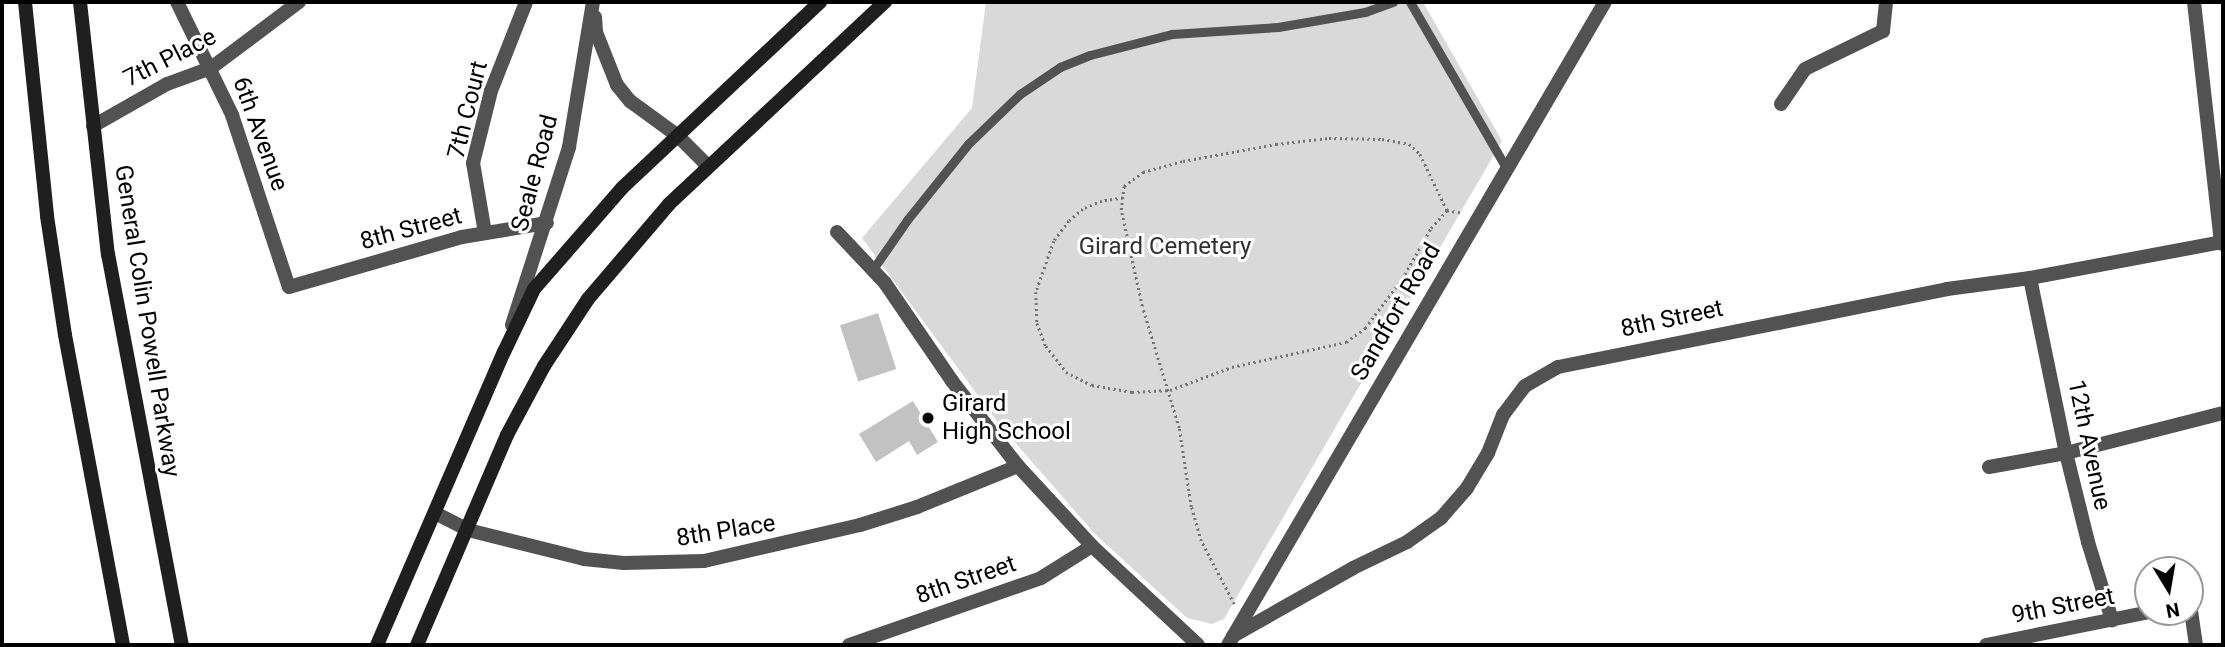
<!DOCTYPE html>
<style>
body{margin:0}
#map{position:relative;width:2225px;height:647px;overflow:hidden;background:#fff;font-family:Roboto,sans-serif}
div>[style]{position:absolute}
.green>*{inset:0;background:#d9d9d9}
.building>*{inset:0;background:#c2c2c2;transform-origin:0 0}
.path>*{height:2.5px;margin-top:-1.25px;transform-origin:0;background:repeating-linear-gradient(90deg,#747474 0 2px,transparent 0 5.5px)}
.service>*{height:9px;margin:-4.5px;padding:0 4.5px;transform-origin:4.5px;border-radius:4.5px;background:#525252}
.minor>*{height:14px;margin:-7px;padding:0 7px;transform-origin:7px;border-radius:7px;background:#525252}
.tertiary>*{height:14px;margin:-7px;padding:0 7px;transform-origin:7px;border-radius:7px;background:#525252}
.secondary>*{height:14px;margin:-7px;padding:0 7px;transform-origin:7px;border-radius:7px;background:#1f1f1f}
.dots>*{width:19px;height:19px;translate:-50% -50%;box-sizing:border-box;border:4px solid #fff;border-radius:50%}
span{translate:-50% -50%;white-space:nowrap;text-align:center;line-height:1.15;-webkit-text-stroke:6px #fff;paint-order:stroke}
.street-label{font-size:24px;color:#000}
.park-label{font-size:24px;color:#303030}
.poi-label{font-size:24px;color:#000}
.left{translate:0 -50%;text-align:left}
.frame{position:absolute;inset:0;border:4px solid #000;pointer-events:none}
.north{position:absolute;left:2134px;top:556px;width:70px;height:70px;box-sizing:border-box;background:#fff;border:2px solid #999;border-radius:50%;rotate:169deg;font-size:19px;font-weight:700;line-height:28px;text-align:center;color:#000}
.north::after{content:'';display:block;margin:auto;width:24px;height:32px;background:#000;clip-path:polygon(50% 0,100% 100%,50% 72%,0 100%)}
</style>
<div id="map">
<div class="green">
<div style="clip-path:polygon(986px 2px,1423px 2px,1502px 141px,1224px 619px,1212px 624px,1187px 618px,1095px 534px,999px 424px,862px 238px,972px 108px)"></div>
</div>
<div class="building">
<div style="left:878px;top:313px;width:59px;height:40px;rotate:72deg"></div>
<div style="clip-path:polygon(913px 401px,938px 442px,917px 455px,909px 441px,876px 462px,859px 434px)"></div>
</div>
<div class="path">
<div style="left:1123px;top:198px;width:21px;rotate:172deg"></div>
<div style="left:1102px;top:201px;width:21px;rotate:157deg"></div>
<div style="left:1083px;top:209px;width:18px;rotate:139deg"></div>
<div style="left:1069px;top:221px;width:25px;rotate:127deg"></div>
<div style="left:1054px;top:241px;width:54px;rotate:109.4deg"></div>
<div style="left:1036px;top:292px;width:31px;rotate:88deg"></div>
<div style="left:1037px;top:323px;width:25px;rotate:69deg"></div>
<div style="left:1046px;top:346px;width:33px;rotate:52deg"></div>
<div style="left:1066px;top:372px;width:29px;rotate:27deg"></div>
<div style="left:1092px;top:385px;width:41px;rotate:9.9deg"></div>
<div style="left:1132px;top:392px;width:38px;rotate:-3deg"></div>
<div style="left:1170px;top:390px;width:66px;rotate:-20.4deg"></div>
<div style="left:1232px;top:367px;width:117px;rotate:-12.4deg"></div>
<div style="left:1346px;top:342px;width:24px;rotate:-36deg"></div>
<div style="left:1365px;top:328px;width:61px;rotate:-52.9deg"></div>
<div style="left:1402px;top:279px;width:59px;rotate:-60.4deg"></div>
<div style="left:1431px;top:228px;width:24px;rotate:-48deg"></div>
<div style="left:1234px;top:604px;width:71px;rotate:-117.6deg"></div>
<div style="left:1201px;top:541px;width:35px;rotate:-106deg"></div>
<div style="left:1191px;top:507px;width:80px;rotate:-98.6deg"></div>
<div style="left:1179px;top:428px;width:127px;rotate:-106.9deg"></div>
<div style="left:1142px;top:306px;width:98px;rotate:-102.3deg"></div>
<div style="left:1121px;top:210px;width:24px;rotate:-83deg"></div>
<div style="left:1124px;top:186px;width:24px;rotate:-36deg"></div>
<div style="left:1143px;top:172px;width:41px;rotate:-15.4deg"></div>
<div style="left:1183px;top:161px;width:95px;rotate:-10.4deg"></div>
<div style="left:1276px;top:144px;width:53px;rotate:-6.5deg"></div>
<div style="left:1329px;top:138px;width:53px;rotate:1.1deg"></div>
<div style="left:1382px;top:139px;width:27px;rotate:10deg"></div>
<div style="left:1409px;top:144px;width:15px;rotate:42deg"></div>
<div style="left:1420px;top:154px;width:62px;rotate:64.3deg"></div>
<div style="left:1447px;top:210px;width:16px;rotate:11deg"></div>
</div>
<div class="service">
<div style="left:1410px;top:2px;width:193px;rotate:59.9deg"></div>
<div style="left:873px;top:269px;width:60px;rotate:-55.2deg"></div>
<div style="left:907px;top:220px;width:97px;rotate:-51.2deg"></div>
<div style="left:968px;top:144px;width:72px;rotate:-43.9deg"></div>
<div style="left:1020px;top:94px;width:48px;rotate:-34deg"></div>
<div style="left:1060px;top:67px;width:32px;rotate:-22deg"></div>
<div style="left:1090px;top:55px;width:85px;rotate:-14.4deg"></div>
<div style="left:1172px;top:34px;width:106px;rotate:-3.8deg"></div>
<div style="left:1278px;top:27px;width:88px;rotate:-9.8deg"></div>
<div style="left:1365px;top:12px;width:30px;rotate:-20deg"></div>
</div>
<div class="minor">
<div style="left:177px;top:2px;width:126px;rotate:64deg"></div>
<div style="left:232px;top:115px;width:181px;rotate:71.7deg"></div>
<div style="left:289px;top:287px;width:180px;rotate:-16.1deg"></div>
<div style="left:462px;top:237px;width:86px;rotate:-9.4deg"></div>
<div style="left:2194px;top:2px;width:243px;rotate:83.6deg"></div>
<div style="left:1781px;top:104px;width:42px;rotate:-55.6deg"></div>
<div style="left:1805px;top:69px;width:87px;rotate:-26deg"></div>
<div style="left:1883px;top:31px;width:29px;rotate:-84deg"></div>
<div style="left:93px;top:126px;width:85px;rotate:-29.6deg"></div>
<div style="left:167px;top:84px;width:47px;rotate:-20deg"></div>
<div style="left:211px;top:68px;width:110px;rotate:-36.9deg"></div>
<div style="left:837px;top:232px;width:70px;rotate:46.7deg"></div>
<div style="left:885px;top:283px;width:119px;rotate:55.6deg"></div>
<div style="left:952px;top:381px;width:108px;rotate:52.2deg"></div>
<div style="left:1018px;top:466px;width:109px;rotate:47.2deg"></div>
<div style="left:1092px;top:546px;width:145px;rotate:43deg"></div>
<div style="left:485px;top:233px;width:71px;rotate:-99.7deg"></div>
<div style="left:473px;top:163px;width:74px;rotate:-76deg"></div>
<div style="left:491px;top:91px;width:96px;rotate:-68.5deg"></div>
<div style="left:2030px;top:278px;width:179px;rotate:78.4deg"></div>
<div style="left:2066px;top:453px;width:92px;rotate:76.1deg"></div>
<div style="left:2088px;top:542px;width:82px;rotate:72.9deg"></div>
<div style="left:1989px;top:467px;width:78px;rotate:-10.3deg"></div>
<div style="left:2066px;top:453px;width:162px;rotate:-14.3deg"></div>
<div style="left:435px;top:513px;width:37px;rotate:27deg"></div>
<div style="left:468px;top:530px;width:120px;rotate:14deg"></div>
<div style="left:584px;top:559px;width:40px;rotate:5.7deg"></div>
<div style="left:624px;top:563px;width:80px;rotate:-1.4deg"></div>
<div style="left:704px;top:561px;width:160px;rotate:-13deg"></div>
<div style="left:860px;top:525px;width:60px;rotate:-17.5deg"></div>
<div style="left:917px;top:507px;width:109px;rotate:-22.1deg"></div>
<div style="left:2190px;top:604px;width:41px;rotate:81.7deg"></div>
<div style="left:1233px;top:636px;width:138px;rotate:-29.5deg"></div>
<div style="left:1353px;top:568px;width:60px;rotate:-25.7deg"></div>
<div style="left:1407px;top:542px;width:42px;rotate:-35.2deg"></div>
<div style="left:1441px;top:518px;width:40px;rotate:-49deg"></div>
<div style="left:1467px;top:488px;width:41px;rotate:-59deg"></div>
<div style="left:1488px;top:453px;width:41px;rotate:-68.5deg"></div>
<div style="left:1503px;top:415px;width:36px;rotate:-53deg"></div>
<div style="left:1525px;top:386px;width:38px;rotate:-30deg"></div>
<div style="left:1558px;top:367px;width:397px;rotate:-11.3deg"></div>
<div style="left:1947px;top:289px;width:84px;rotate:-7.5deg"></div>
<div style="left:2030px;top:278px;width:196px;rotate:-10.6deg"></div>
<div style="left:849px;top:645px;width:203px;rotate:-19.2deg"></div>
<div style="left:1041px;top:578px;width:60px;rotate:-32.1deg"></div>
<div style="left:1986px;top:645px;width:167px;rotate:-11.4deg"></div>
</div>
<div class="tertiary">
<div style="left:595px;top:17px;width:15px;rotate:86deg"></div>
<div style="left:596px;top:32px;width:57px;rotate:68.4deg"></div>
<div style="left:617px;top:85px;width:21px;rotate:51deg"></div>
<div style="left:630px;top:101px;width:59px;rotate:36.1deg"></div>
<div style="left:678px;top:136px;width:42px;rotate:45deg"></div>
<div style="left:512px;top:325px;width:187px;rotate:-72.2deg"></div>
<div style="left:569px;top:147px;width:147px;rotate:-80.6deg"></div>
<div style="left:1228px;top:645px;width:745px;rotate:-59.62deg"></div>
</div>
<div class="secondary">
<div style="left:25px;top:2px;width:215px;rotate:84.1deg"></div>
<div style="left:47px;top:216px;width:120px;rotate:81.4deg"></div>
<div style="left:65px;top:335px;width:315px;rotate:79.4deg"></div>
<div style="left:80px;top:2px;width:254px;rotate:83.7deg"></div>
<div style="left:108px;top:254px;width:398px;rotate:79.3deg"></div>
<div style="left:377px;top:645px;width:319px;rotate:-66.6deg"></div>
<div style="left:504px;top:352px;width:70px;rotate:-64.5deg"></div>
<div style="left:534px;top:289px;width:134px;rotate:-48.9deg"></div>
<div style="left:622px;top:188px;width:272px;rotate:-43.2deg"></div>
<div style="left:417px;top:645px;width:228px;rotate:-66.8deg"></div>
<div style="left:507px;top:435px;width:78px;rotate:-61.8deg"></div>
<div style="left:544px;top:366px;width:80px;rotate:-56.7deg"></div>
<div style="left:588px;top:299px;width:125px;rotate:-49.5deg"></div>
<div style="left:669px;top:204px;width:296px;rotate:-43.1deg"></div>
</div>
<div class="dots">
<div style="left:928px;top:418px;background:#000"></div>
</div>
<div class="street-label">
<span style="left:170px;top:58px;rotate:-27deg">7th Place</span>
<span style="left:468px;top:110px;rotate:-76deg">7th Court</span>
<span style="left:260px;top:134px;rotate:70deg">6th Avenue</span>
<span style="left:535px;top:173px;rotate:-75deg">Seale Road</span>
<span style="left:411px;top:229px;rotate:-15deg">8th Street</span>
<span style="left:1396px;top:312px;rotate:-60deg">Sandfort Road</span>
<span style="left:1672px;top:319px;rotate:-12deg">8th Street</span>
<span style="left:147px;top:321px;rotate:81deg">General Colin Powell Parkway</span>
<span style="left:2089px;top:445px;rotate:78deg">12th Avenue</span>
<span style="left:726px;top:531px;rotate:-9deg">8th Place</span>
<span style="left:966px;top:580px;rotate:-19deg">8th Street</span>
<span style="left:2063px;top:606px;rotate:-11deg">9th Street</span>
</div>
<div class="park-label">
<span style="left:1165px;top:247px">Girard Cemetery</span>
</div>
<div class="poi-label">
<span class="left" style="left:942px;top:418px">Girard<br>High School</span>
</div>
<div class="frame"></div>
<div class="north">N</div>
</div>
